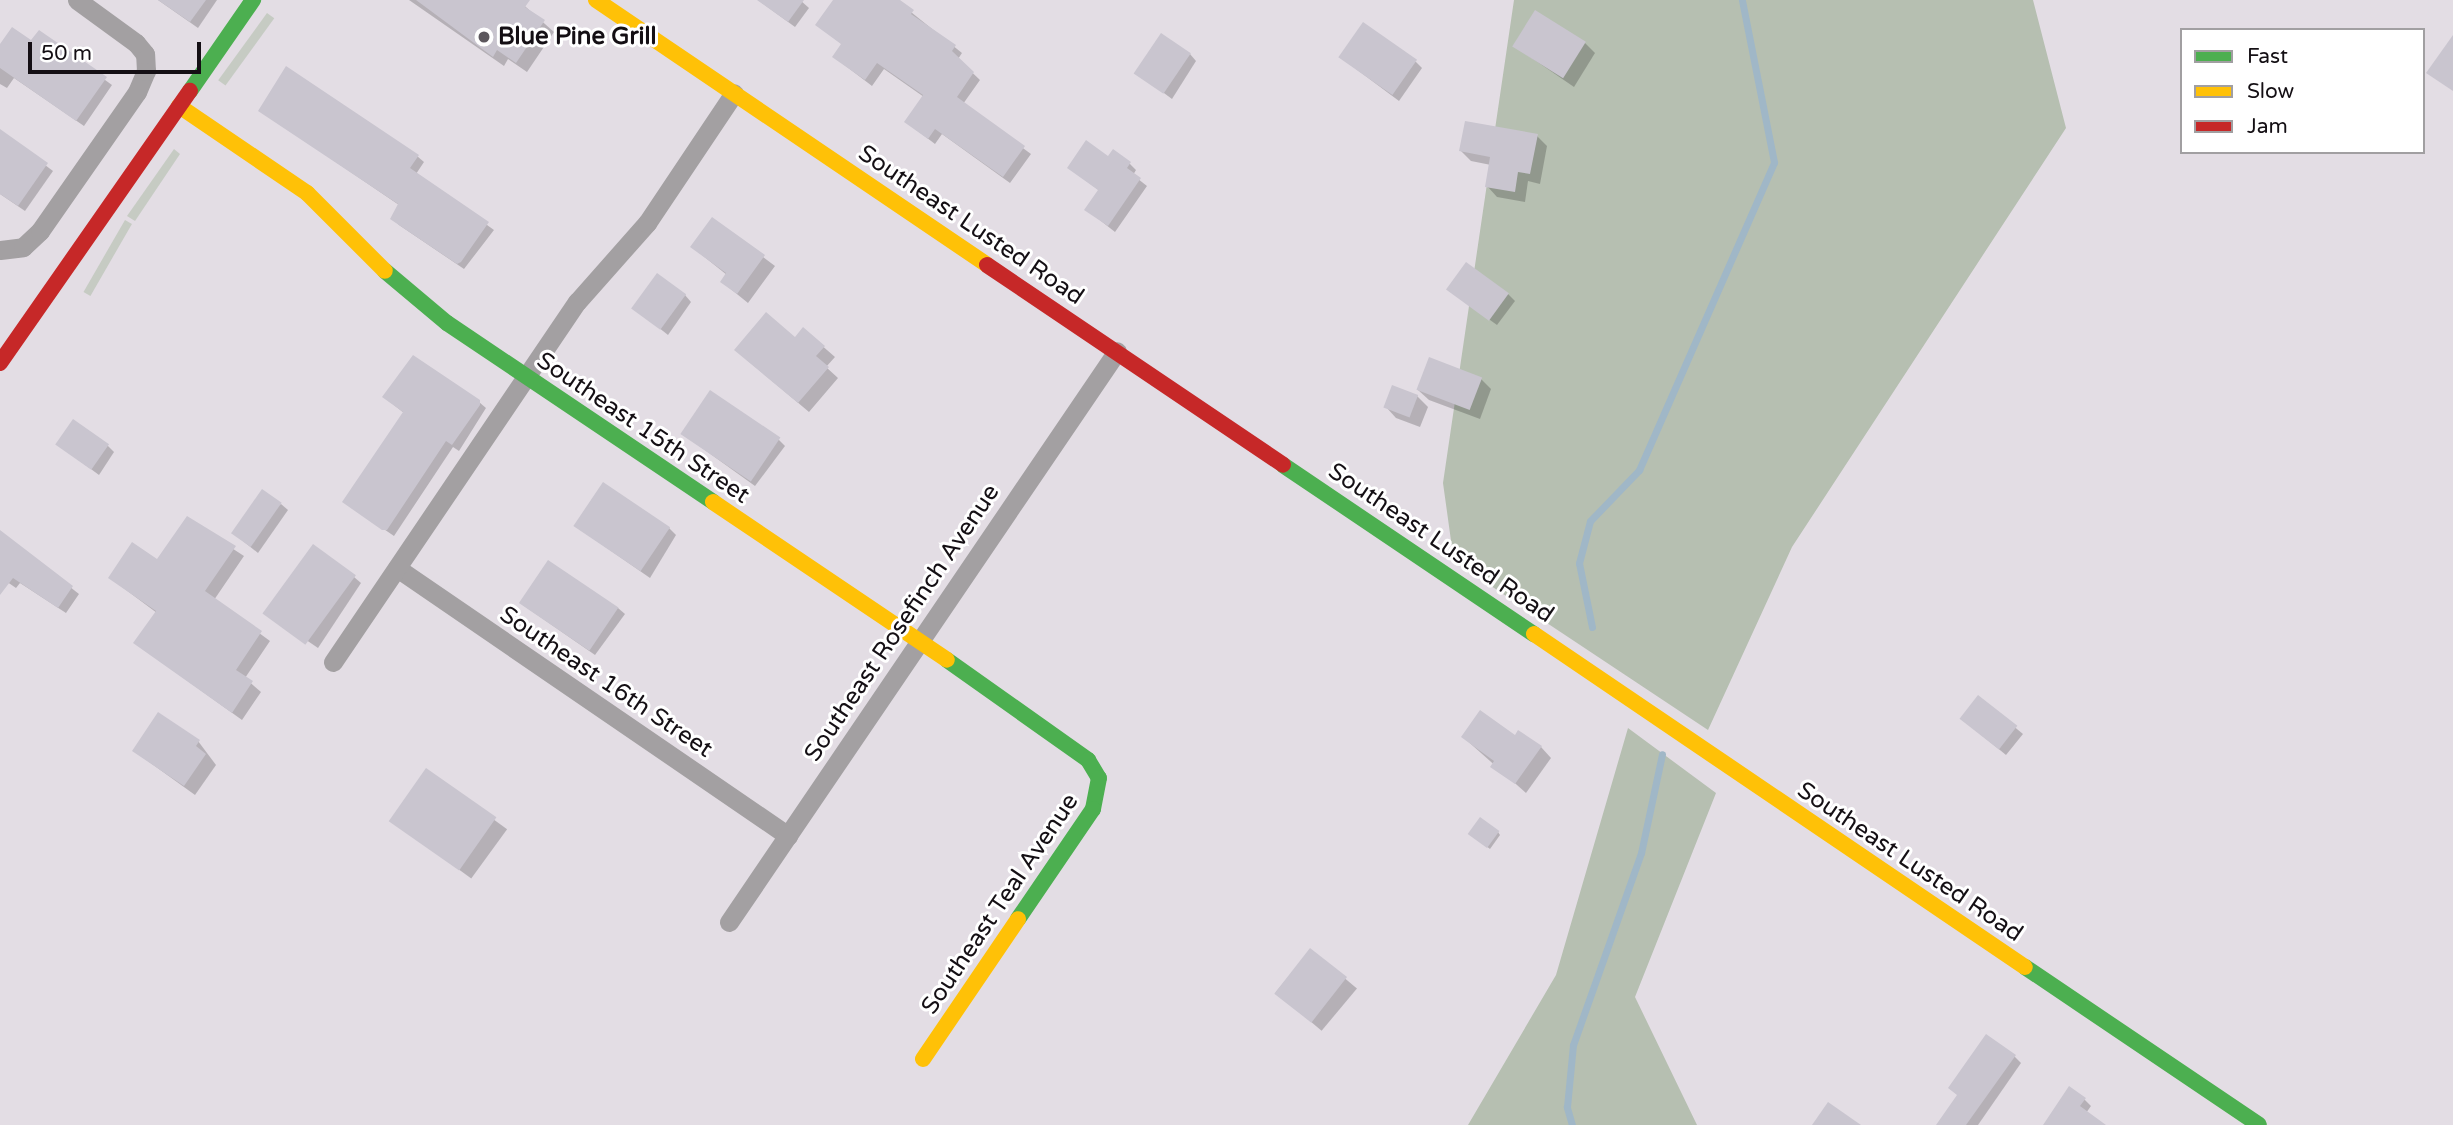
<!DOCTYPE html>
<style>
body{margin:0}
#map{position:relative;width:2453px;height:1125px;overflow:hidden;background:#e3dde4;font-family:"Varela Round",sans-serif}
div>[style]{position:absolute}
.green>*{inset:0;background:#c6cbc3;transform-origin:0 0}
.forest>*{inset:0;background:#b6bfb1}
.shadow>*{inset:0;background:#0003;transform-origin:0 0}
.stream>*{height:7px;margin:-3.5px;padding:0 3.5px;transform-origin:3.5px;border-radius:3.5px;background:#a0b7c7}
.building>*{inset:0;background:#c9c5cf;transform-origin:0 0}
.street>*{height:19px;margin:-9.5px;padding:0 9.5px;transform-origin:9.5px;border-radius:9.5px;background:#a3a0a2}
.fast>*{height:16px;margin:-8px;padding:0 8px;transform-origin:8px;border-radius:8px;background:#4caf50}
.slow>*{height:16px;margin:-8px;padding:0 8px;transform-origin:8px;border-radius:8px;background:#ffc107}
.jam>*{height:16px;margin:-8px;padding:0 8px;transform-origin:8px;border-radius:8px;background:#c62828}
.dots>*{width:19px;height:19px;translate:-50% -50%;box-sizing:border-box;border:4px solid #fff;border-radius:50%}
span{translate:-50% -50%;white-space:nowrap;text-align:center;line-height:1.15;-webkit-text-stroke:6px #fff;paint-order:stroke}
.poi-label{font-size:24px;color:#140f14;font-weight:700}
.left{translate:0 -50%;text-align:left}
.street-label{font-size:24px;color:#140f14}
.legend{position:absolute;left:2180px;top:28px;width:245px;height:126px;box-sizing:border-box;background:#fff;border:2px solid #a19fa1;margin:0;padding:9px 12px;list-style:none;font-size:21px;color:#140f14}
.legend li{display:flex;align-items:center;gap:14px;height:35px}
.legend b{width:35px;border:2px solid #a19fa1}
.scale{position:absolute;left:28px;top:42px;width:173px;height:32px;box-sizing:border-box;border:4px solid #140f14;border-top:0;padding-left:9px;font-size:21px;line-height:24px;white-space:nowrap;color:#140f14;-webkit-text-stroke:5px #fff;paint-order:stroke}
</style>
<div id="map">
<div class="green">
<div style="left:267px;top:13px;width:9px;height:83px;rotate:36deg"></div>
<div style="clip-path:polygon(174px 149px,180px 154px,135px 221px,127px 216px)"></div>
<div style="left:125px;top:220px;width:8px;height:83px;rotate:30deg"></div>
</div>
<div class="forest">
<div style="clip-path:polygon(1514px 0,2033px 0,2066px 128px,1792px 547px,1708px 730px,1458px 564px,1453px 555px,1443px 483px)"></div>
<div style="clip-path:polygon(1628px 728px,1716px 793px,1635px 997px,1697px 1125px,1468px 1125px,1556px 975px)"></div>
</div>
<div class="shadow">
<div style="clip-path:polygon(158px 0,217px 0,198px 28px)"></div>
<div style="clip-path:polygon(409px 0,518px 0,554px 32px,527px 72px,508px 59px,504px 66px)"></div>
<div style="clip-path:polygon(758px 0,800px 0,809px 8px,795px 27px)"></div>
<div style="clip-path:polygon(835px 0,896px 0,962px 53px,958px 59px,980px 80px,963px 104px,1031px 154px,1010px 183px,942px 134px,935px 144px,906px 122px,924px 97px,884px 69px,872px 86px,834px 57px,843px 45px,817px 25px)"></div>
<div style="clip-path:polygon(39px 32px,112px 85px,84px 126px,14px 78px,7px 88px,0 84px,0 47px,32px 43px)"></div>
<div style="clip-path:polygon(1585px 43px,1595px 53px,1574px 87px,1514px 46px)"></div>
<div style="clip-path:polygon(1190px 54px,1196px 61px,1172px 99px,1137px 73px)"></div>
<div style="clip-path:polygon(1340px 57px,1416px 62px,1422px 68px,1399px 101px)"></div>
<div style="clip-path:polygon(261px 111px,417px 156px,424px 162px,416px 174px,494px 230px,464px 269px,399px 225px,393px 219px,399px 205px)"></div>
<div style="clip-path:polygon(0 131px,53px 171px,25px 211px,0 194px)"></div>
<div style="clip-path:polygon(1537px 136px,1547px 146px,1540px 184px,1528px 181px,1525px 202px,1497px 197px,1487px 186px,1491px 165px,1471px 161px,1461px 151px)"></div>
<div style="clip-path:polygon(1109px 158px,1130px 164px,1136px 170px,1133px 175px,1147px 186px,1115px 232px,1087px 210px,1100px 191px,1069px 168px)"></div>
<div style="clip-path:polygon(713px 219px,775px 266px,748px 303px,722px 282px,727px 275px,692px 247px)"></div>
<div style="clip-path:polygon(1508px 294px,1515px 301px,1497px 325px,1455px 295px)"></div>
<div style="clip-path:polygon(685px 295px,691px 302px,668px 335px,634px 308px)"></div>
<div style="clip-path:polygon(804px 330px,835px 357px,826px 367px,838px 378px,809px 412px,747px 360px,796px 339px)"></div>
<div style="clip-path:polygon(1481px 379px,1491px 389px,1480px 419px,1429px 400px,1418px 390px)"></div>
<div style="clip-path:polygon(1417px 396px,1428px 407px,1420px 427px,1396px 418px,1386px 407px)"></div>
<div style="clip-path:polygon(384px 397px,479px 402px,486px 408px,459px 451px,453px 447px,394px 536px,344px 502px,404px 413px)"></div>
<div style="clip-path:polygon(684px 435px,779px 440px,785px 446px,755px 486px)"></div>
<div style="clip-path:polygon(57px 444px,108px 446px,114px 452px,99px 475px)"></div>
<div style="clip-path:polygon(281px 504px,288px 510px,258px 553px,233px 533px)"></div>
<div style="clip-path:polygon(187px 519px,244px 556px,214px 600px,270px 641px,245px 678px,261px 692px,242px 720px,135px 643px,157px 613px,110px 578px,157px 561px)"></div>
<div style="clip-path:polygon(574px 525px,669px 528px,676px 535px,650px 578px)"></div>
<div style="clip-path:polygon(0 532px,79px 594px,66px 613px,20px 583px,16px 588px,0 577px)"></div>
<div style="clip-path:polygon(354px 577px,361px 583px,318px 648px,268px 614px)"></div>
<div style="clip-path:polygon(523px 605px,618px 608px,625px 614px,595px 655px)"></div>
<div style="clip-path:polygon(1978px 697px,2023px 734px,2006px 755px,1968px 724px)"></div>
<div style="clip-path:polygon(1463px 737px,1515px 737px,1541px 747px,1551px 758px,1526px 793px)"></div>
<div style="clip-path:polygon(198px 741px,216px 765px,195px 795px,134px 751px)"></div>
<div style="left:427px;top:771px;width:99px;height:61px;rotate:36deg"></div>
<div style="clip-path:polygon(1498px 832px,1500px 835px,1490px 849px,1473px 836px)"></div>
<div style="left:1311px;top:950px;width:60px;height:55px;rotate:40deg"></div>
<div style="clip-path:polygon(2014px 1056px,2021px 1063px,1978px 1125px,1938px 1125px)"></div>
<div style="clip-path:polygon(2084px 1099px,2091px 1106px,2086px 1113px,2103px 1125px,2056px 1125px)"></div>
</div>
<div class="stream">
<div style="left:1592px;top:627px;width:65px;rotate:-101.5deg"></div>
<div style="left:1579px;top:563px;width:43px;rotate:-75.3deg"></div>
<div style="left:1590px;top:521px;width:71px;rotate:-46.1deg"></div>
<div style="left:1639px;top:470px;width:336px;rotate:-66.3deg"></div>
<div style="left:1774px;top:162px;width:165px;rotate:-101.2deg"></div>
<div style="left:1572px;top:1125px;width:19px;rotate:-106deg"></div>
<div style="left:1567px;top:1107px;width:62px;rotate:-84.5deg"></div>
<div style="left:1573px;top:1045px;width:204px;rotate:-70.5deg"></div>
<div style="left:1641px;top:853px;width:101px;rotate:-78deg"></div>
</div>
<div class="building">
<div style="clip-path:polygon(158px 0,206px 0,190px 22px)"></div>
<div style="clip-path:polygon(416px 0,530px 0,525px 7px,545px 20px,516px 63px,497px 50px,493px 57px)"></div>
<div style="clip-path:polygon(757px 0,804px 0,788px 22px)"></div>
<div style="clip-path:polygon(833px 0,900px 0,914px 10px,911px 14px,956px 45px,952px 51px,974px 72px,957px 97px,1025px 146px,1003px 177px,935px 129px,928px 139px,904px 122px,923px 95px,877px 63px,865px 80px,832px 57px,841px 44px,815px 25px)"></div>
<div style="left:1535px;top:10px;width:60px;height:43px;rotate:32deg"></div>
<div style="left:1363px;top:22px;width:66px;height:43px;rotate:35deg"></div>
<div style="clip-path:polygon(12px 27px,31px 40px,39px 30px,107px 77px,76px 121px,0 68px,0 44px)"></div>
<div style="left:1161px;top:33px;width:36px;height:49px;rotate:34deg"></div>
<div style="clip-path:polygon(2453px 35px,2453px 91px,2426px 73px)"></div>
<div style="clip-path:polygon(286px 66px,419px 155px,410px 168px,489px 222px,461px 262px,457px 264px,390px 219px,398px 204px,258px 111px)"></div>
<div style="clip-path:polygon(1465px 121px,1538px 134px,1530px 174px,1518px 172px,1515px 192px,1485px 187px,1490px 157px,1459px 151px)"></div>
<div style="clip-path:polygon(0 129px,48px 163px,18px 206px,0 194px)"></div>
<div style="clip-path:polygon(1086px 140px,1108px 156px,1113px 149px,1131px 162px,1127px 168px,1141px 178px,1108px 226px,1084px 210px,1098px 190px,1067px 168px)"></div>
<div style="clip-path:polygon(712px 217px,765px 255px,737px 294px,720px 282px,726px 273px,690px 247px)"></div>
<div style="left:1466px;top:262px;width:53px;height:34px;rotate:36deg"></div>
<div style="left:657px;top:273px;width:36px;height:44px;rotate:36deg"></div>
<div style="clip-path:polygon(766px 312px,795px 337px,803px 327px,825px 346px,816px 356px,829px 367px,798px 403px,734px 350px)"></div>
<div style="clip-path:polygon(413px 355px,480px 400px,480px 405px,452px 445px,446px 441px,387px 530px,382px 530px,342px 502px,403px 412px,382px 397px)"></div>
<div style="left:1429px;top:357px;width:57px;height:35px;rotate:21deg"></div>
<div style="left:1392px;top:385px;width:28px;height:24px;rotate:21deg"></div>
<div style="left:710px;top:390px;width:85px;height:53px;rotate:34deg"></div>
<div style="left:73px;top:419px;width:44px;height:31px;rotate:35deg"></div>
<div style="left:603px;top:482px;width:81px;height:53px;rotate:34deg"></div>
<div style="left:262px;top:489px;width:24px;height:54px;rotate:35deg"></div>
<div style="clip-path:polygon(187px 516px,236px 546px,205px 591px,262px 631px,236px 670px,253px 681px,232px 713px,133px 643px,156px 611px,108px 578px,132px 542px,157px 559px)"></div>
<div style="clip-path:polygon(0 530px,73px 586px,58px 608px,13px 578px,0 595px)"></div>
<div style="left:313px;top:544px;width:53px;height:86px;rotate:36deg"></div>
<div style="left:548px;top:560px;width:85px;height:52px;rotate:34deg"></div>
<div style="left:1978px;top:695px;width:50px;height:30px;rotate:38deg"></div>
<div style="clip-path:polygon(1480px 710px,1515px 735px,1518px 730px,1542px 746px,1515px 784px,1490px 767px,1494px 761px,1461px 737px)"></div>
<div style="clip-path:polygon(158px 712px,200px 740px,196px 746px,206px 754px,184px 786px,132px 751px)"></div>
<div style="left:426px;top:768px;width:86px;height:65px;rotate:35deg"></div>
<div style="left:1480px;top:817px;width:24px;height:21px;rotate:36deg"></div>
<div style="left:1310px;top:948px;width:47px;height:58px;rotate:38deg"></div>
<div style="clip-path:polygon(1986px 1034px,2016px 1055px,1966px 1125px,1936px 1125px,1957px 1095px,1948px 1088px)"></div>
<div style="clip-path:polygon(2069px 1086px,2086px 1098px,2080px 1106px,2106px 1125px,2043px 1125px)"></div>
<div style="clip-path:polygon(1828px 1102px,1861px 1125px,1812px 1125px)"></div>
</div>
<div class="street">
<div style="left:0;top:250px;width:23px;rotate:-7deg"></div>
<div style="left:23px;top:247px;width:23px;rotate:-43deg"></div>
<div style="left:40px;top:231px;width:169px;rotate:-55.1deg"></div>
<div style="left:137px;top:92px;width:23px;rotate:-67deg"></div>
<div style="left:146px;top:71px;width:17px;rotate:-93deg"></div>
<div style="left:145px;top:54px;width:14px;rotate:-129deg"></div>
<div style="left:136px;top:43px;width:73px;rotate:-143.9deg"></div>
<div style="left:397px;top:568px;width:474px;rotate:34.4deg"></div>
<div style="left:333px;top:662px;width:435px;rotate:-55.9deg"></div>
<div style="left:577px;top:302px;width:106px;rotate:-48.5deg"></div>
<div style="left:647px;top:223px;width:156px;rotate:-56.2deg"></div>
<div style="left:729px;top:922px;width:690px;rotate:-55.8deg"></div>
</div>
<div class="fast">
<div style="left:190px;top:91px;width:111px;rotate:-55.3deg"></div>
<div style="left:385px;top:271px;width:81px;rotate:40deg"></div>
<div style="left:447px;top:323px;width:321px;rotate:33.9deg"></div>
<div style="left:1283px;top:465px;width:303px;rotate:34deg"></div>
<div style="left:947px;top:660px;width:173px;rotate:35.3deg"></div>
<div style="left:1088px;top:760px;width:21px;rotate:59deg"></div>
<div style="left:1099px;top:778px;width:32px;rotate:101deg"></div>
<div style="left:1093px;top:809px;width:133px;rotate:124.3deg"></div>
<div style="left:2025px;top:967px;width:282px;rotate:34deg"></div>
</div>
<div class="slow">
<div style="left:596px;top:0;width:472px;rotate:34.1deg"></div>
<div style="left:179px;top:106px;width:155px;rotate:34.2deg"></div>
<div style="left:307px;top:193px;width:110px;rotate:45deg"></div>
<div style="left:713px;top:502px;width:282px;rotate:34deg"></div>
<div style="left:1534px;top:634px;width:593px;rotate:34.15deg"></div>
<div style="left:923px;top:1059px;width:169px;rotate:-55.8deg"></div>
</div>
<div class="jam">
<div style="left:987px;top:265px;width:357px;rotate:34deg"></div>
<div style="left:0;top:363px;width:332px;rotate:-55.1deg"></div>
</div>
<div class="dots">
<div style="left:484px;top:37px;background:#5c575d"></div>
</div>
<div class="poi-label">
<span class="left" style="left:498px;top:37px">Blue Pine Grill</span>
</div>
<div class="street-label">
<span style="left:971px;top:225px;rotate:34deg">Southeast Lusted Road</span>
<span style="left:643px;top:428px;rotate:34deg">Southeast 15th Street</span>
<span style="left:1441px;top:543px;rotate:34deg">Southeast Lusted Road</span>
<span style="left:902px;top:623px;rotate:-56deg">Southeast Rosefinch Avenue</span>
<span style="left:606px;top:682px;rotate:34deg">Southeast 16th Street</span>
<span style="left:1910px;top:862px;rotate:34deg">Southeast Lusted Road</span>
<span style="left:1000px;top:904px;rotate:-56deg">Southeast Teal Avenue</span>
</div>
<ul class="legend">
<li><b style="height:9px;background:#4caf50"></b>Fast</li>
<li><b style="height:9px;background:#ffc107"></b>Slow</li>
<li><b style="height:9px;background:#c62828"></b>Jam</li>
</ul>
<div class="scale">50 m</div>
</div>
